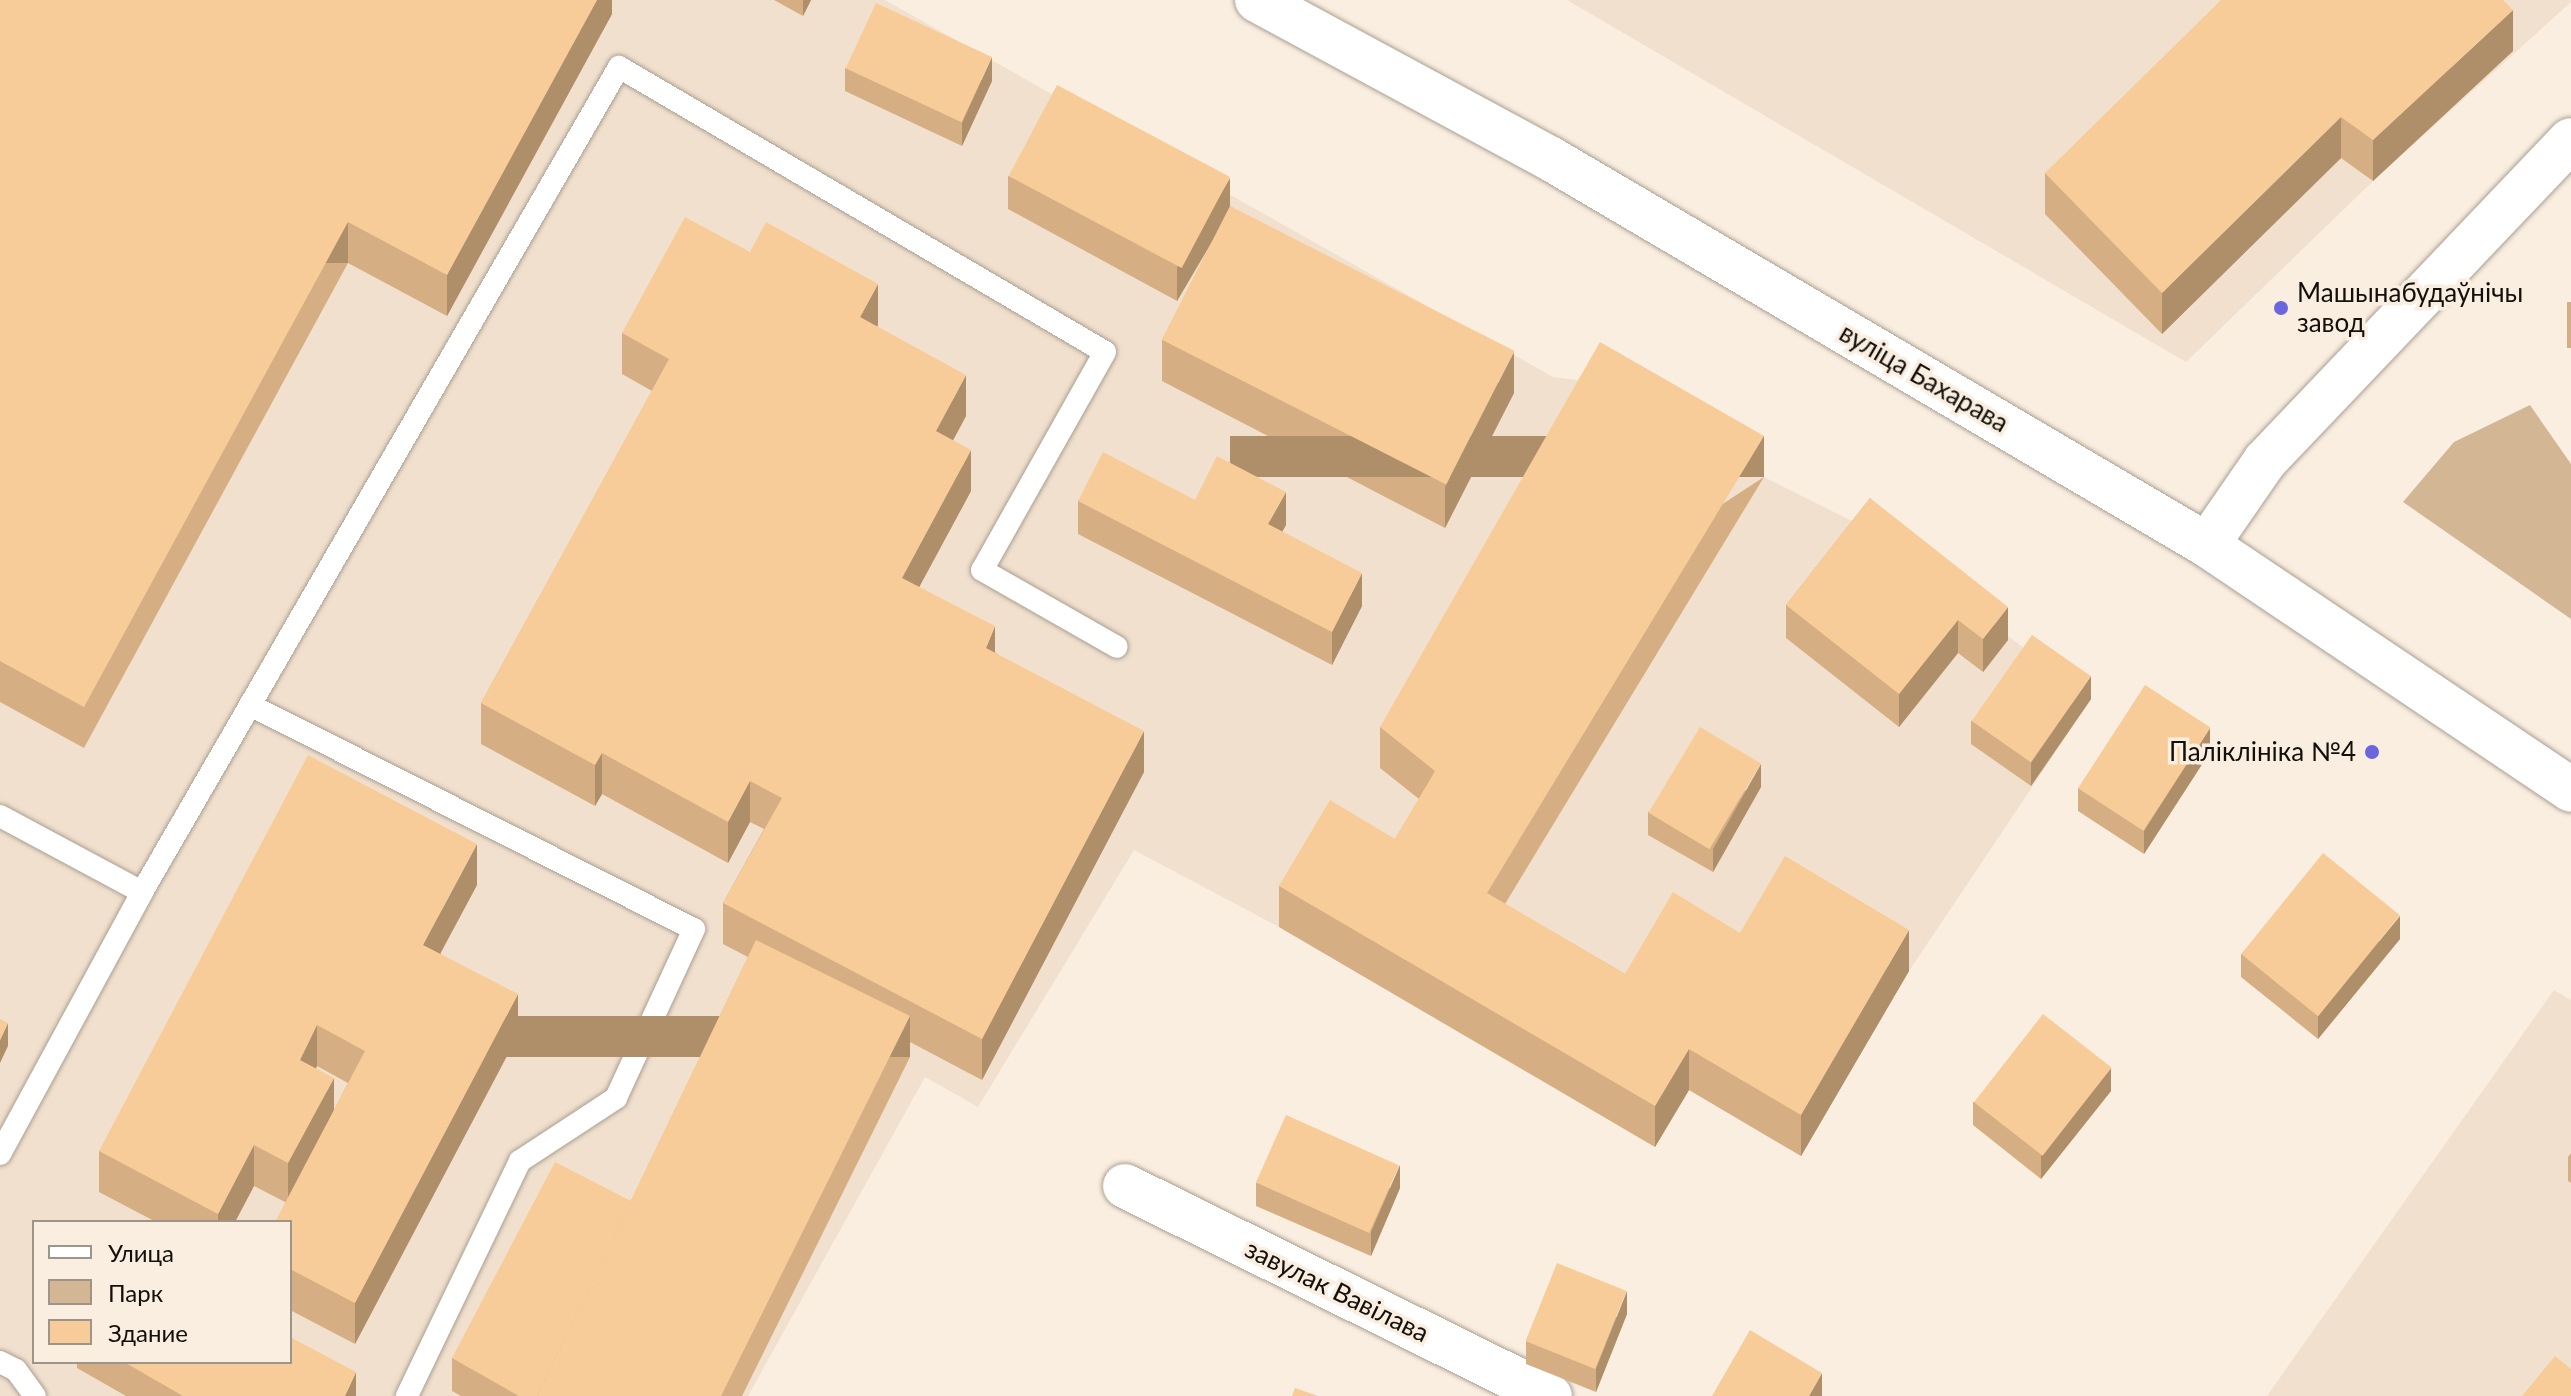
<!DOCTYPE html>
<meta charset="utf-8">
<style>
body{margin:0}
#map{position:relative;width:2571px;height:1396px;overflow:hidden;background:#f9eee0;font-family:Lato,sans-serif}
div>[style]{position:absolute}
.built>*{inset:0;background:#f1e0cd}
.green>*{inset:0;background:#d3b795}
.roads{filter:drop-shadow(0 0 2px #aa9f92) drop-shadow(0 0 2px #aa9f92)}
.service>*{height:22px;margin:-11px;padding:0 11px;transform-origin:11px;border-radius:11px;background:#fff}
.minor>*{height:44px;margin:-22px;padding:0 22px;transform-origin:22px;border-radius:22px;background:#fff}
.primary>*{height:44px;margin:-22px;padding:0 22px;transform-origin:22px;border-radius:22px;background:#fff}
.wall>*{inset:0;background:#d5af83;transform-origin:0 0}
.shaded-wall>*{inset:0;background:#ae8f6a;transform-origin:0 0}
.building>*{inset:0;background:#f8cc98;transform-origin:0 0}
.dots>*{width:22px;height:22px;translate:-50% -50%;box-sizing:border-box;border:4px solid #f9eee0;border-radius:50%}
span{translate:-50% -50%;white-space:nowrap;text-align:center;line-height:1.15;-webkit-text-stroke:7px #f9eee0;paint-order:stroke}
.poi-label{font-size:26px;color:#130f0a}
.left{translate:0 -50%;text-align:left}
.right{translate:-100% -50%;text-align:right}
.street-label{font-size:26px;color:#130f0a}
.legend{position:absolute;left:32px;top:1220px;width:260px;height:144px;box-sizing:border-box;background:#f9eee0;border:2px solid #9d958a;margin:0;padding:10px 14px;list-style:none;font-size:24px;color:#130f0a}
.legend li{display:flex;align-items:center;gap:16px;height:40px}
.legend b{width:40px;border:2px solid #9d958a}
</style>
<div id="map">
<div class="built">
<div style="clip-path:polygon(evenodd,0 0,885px 0,1553px 377px,1600px 383px,1764px 477px,1864px 527px,2091px 699px,1909px 971px,1801px 1156px,1689px 1090px,1655px 1147px,1279px 927px,1134px 850px,978px 1107px,925px 1077px,748px 1396px,0 1396px,0 0,34px 1222px,290px 1222px,290px 1362px,34px 1362px,34px 1222px)"></div>
<div style="clip-path:polygon(1567px 0,2571px 0,2571px 2px,2373px 181px,2186px 362px)"></div>
<div style="clip-path:polygon(2554px 990px,2571px 1000px,2571px 1396px,2267px 1396px)"></div>
</div>
<div class="green">
<div style="clip-path:polygon(2530px 405px,2571px 464px,2571px 619px,2403px 502px,2454px 442px)"></div>
</div>
<div class="roads">
<div class="service">
<div style="left:250px;top:705px;width:497px;rotate:26.8deg"></div>
<div style="left:694px;top:929px;width:186px;rotate:114.8deg"></div>
<div style="left:616px;top:1098px;width:115px;rotate:146.7deg"></div>
<div style="left:520px;top:1161px;width:261px;rotate:115.7deg"></div>
<div style="left:0;top:816px;width:161px;rotate:28.2deg"></div>
<div style="left:142px;top:892px;width:953px;rotate:-59.96deg"></div>
<div style="left:619px;top:67px;width:563px;rotate:30.39deg"></div>
<div style="left:1105px;top:352px;width:250px;rotate:119.4deg"></div>
<div style="left:982px;top:570px;width:155px;rotate:29.7deg"></div>
<div style="left:0;top:1154px;width:298px;rotate:-61.5deg"></div>
<div style="left:0;top:1362px;width:18px;rotate:27deg"></div>
<div style="left:16px;top:1370px;width:32px;rotate:54deg"></div>
</div>
<div class="minor">
<div style="left:2207px;top:545px;width:102px;rotate:-55.4deg"></div>
<div style="left:2265px;top:461px;width:443px;rotate:-46.4deg"></div>
<div style="left:1125px;top:1186px;width:474px;rotate:26.3deg"></div>
</div>
<div class="primary">
<div style="left:1257px;top:0;width:334px;rotate:28.4deg"></div>
<div style="left:1551px;top:159px;width:761px;rotate:30.47deg"></div>
<div style="left:2207px;top:545px;width:439px;rotate:33.9deg"></div>
</div>
</div>
<div class="wall">
<div style="clip-path:polygon(0 0,612px 0,612px 14px,447px 316px,348px 263px,84px 748px,0 702px)"></div>
<div style="clip-path:polygon(774px 0,811px 0,803px 16px)"></div>
<div style="clip-path:polygon(2513px 51px,2373px 181px,2341px 158px,2162px 334px,2045px 214px,2045px 173px)"></div>
<div style="clip-path:polygon(845px 68px,992px 81px,962px 146px,845px 91px)"></div>
<div style="clip-path:polygon(1008px 176px,1230px 206px,1514px 393px,1445px 528px,1162px 381px,1162px 340px,1213px 240px,1177px 301px,1008px 209px)"></div>
<div style="left:2571px;top:302px;width:46px;height:4px;rotate:90deg"></div>
<div style="clip-path:polygon(878px 325px,877px 326px,966px 416px,953px 440px,971px 491px,919px 587px,995px 652px,1144px 772px,982px 1080px,910px 1042px,910px 1057px,742px 1396px,461px 1396px,452px 1391px,452px 1358px,631px 1201px,748px 957px,723px 944px,723px 903px,764px 829px,750px 822px,728px 863px,602px 794px,595px 806px,481px 744px,481px 703px,652px 391px,622px 374px,622px 333px)"></div>
<div style="clip-path:polygon(1764px 477px,1505px 904px,1625px 974px,1740px 933px,1909px 971px,1801px 1156px,1689px 1090px,1655px 1147px,1279px 927px,1279px 886px,1395px 839px,1419px 799px,1380px 768px,1380px 727px)"></div>
<div style="clip-path:polygon(1870px 498px,2008px 640px,1983px 672px,1958px 653px,1899px 727px,1786px 638px,1786px 605px)"></div>
<div style="clip-path:polygon(1195px 500px,1286px 525px,1282px 531px,1362px 606px,1332px 665px,1078px 534px,1078px 501px)"></div>
<div style="clip-path:polygon(2091px 699px,2031px 786px,1971px 744px,1971px 721px)"></div>
<div style="clip-path:polygon(2210px 752px,2144px 854px,2078px 811px,2078px 788px)"></div>
<div style="clip-path:polygon(1761px 787px,1713px 872px,1648px 835px,1648px 812px)"></div>
<div style="clip-path:polygon(evenodd,477px 885px,440px 953px,518px 1035px,355px 1344px,290px 1310px,290px 1222px,285px 1202px,254px 1186px,235px 1222px,156px 1222px,99px 1192px,99px 1151px,477px 885px,317px 1066px,348px 1083px,334px 1110px,316px 1068px,317px 1066px)"></div>
<div style="clip-path:polygon(2400px 939px,2318px 1039px,2241px 977px,2241px 954px)"></div>
<div style="clip-path:polygon(2111px 1091px,2041px 1179px,1973px 1125px,1973px 1102px)"></div>
<div style="clip-path:polygon(2571px 1153px,2571px 1183px,2568px 1181px,2568px 1157px)"></div>
<div style="clip-path:polygon(1256px 1183px,1400px 1188px,1371px 1256px,1256px 1206px)"></div>
<div style="clip-path:polygon(1627px 1314px,1596px 1392px,1526px 1364px,1526px 1341px)"></div>
<div style="clip-path:polygon(77px 1362px,290px 1362px,356px 1396px,126px 1396px,77px 1368px)"></div>
</div>
<div class="shaded-wall">
<div style="clip-path:polygon(597px 0,612px 0,612px 14px,447px 316px,447px 275px)"></div>
<div style="clip-path:polygon(803px 0,811px 0,803px 16px)"></div>
<div style="clip-path:polygon(2513px 10px,2513px 51px,2373px 181px,2373px 140px)"></div>
<div style="clip-path:polygon(992px 57px,992px 81px,962px 146px,962px 123px)"></div>
<div style="clip-path:polygon(2341px 117px,2341px 158px,2162px 334px,2162px 293px)"></div>
<div style="clip-path:polygon(1230px 178px,1230px 211px,1177px 301px,1177px 268px)"></div>
<div style="left:348px;top:222px;width:41px;height:552px;rotate:90deg"></div>
<div style="clip-path:polygon(878px 284px,878px 325px,860px 358px,860px 317px)"></div>
<div style="clip-path:polygon(1514px 352px,1514px 393px,1445px 528px,1445px 487px)"></div>
<div style="clip-path:polygon(966px 375px,966px 416px,936px 472px,936px 431px)"></div>
<div style="left:1764px;top:436px;width:41px;height:534px;rotate:90deg"></div>
<div style="clip-path:polygon(971px 450px,971px 491px,902px 619px,902px 578px)"></div>
<div style="clip-path:polygon(1286px 492px,1286px 525px,1268px 557px,1268px 524px)"></div>
<div style="clip-path:polygon(1362px 573px,1362px 606px,1332px 665px,1332px 632px)"></div>
<div style="clip-path:polygon(2008px 607px,2008px 640px,1983px 672px,1983px 639px)"></div>
<div style="clip-path:polygon(1958px 620px,1958px 653px,1899px 727px,1899px 694px)"></div>
<div style="clip-path:polygon(995px 626px,995px 667px,986px 648px)"></div>
<div style="clip-path:polygon(2091px 676px,2091px 699px,2031px 786px,2031px 763px)"></div>
<div style="clip-path:polygon(2210px 728px,2210px 752px,2144px 854px,2144px 831px)"></div>
<div style="clip-path:polygon(1144px 731px,1144px 772px,982px 1080px,982px 1039px)"></div>
<div style="clip-path:polygon(602px 753px,602px 794px,595px 806px,595px 765px)"></div>
<div style="clip-path:polygon(1761px 764px,1761px 787px,1713px 872px,1713px 849px)"></div>
<div style="clip-path:polygon(750px 781px,750px 822px,728px 863px,728px 822px)"></div>
<div style="clip-path:polygon(477px 844px,477px 885px,423px 986px,423px 945px)"></div>
<div style="clip-path:polygon(2400px 916px,2400px 939px,2318px 1039px,2318px 1016px)"></div>
<div style="clip-path:polygon(1909px 930px,1909px 971px,1801px 1156px,1801px 1115px)"></div>
<div style="clip-path:polygon(518px 994px,518px 1035px,355px 1344px,355px 1303px)"></div>
<div style="left:910px;top:1016px;width:41px;height:424px;rotate:90deg"></div>
<div style="clip-path:polygon(8px 1023px,8px 1046px,0 1063px,0 1040px)"></div>
<div style="clip-path:polygon(317px 1025px,317px 1066px,300px 1101px,300px 1060px)"></div>
<div style="clip-path:polygon(1689px 1049px,1689px 1090px,1655px 1147px,1655px 1106px)"></div>
<div style="clip-path:polygon(2111px 1068px,2111px 1091px,2041px 1179px,2041px 1156px)"></div>
<div style="clip-path:polygon(334px 1078px,334px 1119px,288px 1204px,288px 1163px)"></div>
<div style="clip-path:polygon(254px 1145px,254px 1186px,235px 1222px,218px 1222px,218px 1214px)"></div>
<div style="clip-path:polygon(1400px 1165px,1400px 1188px,1371px 1256px,1371px 1232px)"></div>
<div style="clip-path:polygon(1627px 1291px,1627px 1314px,1596px 1392px,1596px 1369px)"></div>
<div style="clip-path:polygon(356px 1372px,356px 1396px,345px 1396px)"></div>
<div style="clip-path:polygon(1822px 1373px,1822px 1396px,1809px 1396px)"></div>
</div>
<div class="building">
<div style="clip-path:polygon(0 0,597px 0,447px 275px,348px 222px,84px 707px,0 661px)"></div>
<div style="clip-path:polygon(2221px 0,2503px 0,2513px 10px,2373px 140px,2341px 117px,2162px 293px,2045px 173px)"></div>
<div style="left:876px;top:3px;width:128px;height:72px;rotate:25deg"></div>
<div style="left:1057px;top:85px;width:196px;height:103px;rotate:28deg"></div>
<div style="left:1230px;top:206px;width:319px;height:150px;rotate:27deg"></div>
<div style="clip-path:polygon(685px 217px,750px 252px,766px 222px,878px 284px,860px 317px,966px 375px,936px 431px,971px 450px,902px 578px,995px 626px,986px 648px,1144px 731px,982px 1039px,723px 903px,782px 798px,750px 781px,728px 822px,602px 753px,595px 765px,481px 703px,669px 359px,622px 333px)"></div>
<div style="clip-path:polygon(1600px 342px,1764px 436px,1487px 893px,1625px 974px,1673px 892px,1740px 933px,1785px 856px,1909px 930px,1801px 1115px,1689px 1049px,1655px 1106px,1279px 886px,1330px 800px,1395px 839px,1435px 771px,1380px 727px)"></div>
<div style="clip-path:polygon(1103px 452px,1195px 500px,1217px 456px,1286px 492px,1268px 524px,1362px 573px,1332px 632px,1078px 501px)"></div>
<div style="clip-path:polygon(1870px 498px,2008px 607px,1983px 639px,1958px 620px,1899px 694px,1786px 605px)"></div>
<div style="left:2032px;top:635px;width:72px;height:105px;rotate:35deg"></div>
<div style="left:2145px;top:685px;width:78px;height:123px;rotate:33deg"></div>
<div style="left:1700px;top:727px;width:71px;height:100px;rotate:31deg"></div>
<div style="clip-path:polygon(308px 755px,477px 844px,423px 945px,518px 994px,355px 1303px,290px 1269px,290px 1222px,275px 1222px,365px 1051px,317px 1025px,300px 1060px,334px 1078px,288px 1163px,254px 1145px,218px 1214px,99px 1151px)"></div>
<div style="left:2323px;top:853px;width:99px;height:130px;rotate:39deg"></div>
<div style="clip-path:polygon(756px 940px,910px 1016px,721px 1396px,537px 1396px)"></div>
<div style="left:2043px;top:1014px;width:87px;height:112px;rotate:38deg"></div>
<div style="clip-path:polygon(0 1019px,8px 1023px,0 1040px)"></div>
<div style="left:1286px;top:1115px;width:124px;height:74px;rotate:24deg"></div>
<div style="clip-path:polygon(555px 1162px,631px 1201px,537px 1396px,519px 1396px,452px 1358px)"></div>
<div style="left:1557px;top:1263px;width:75px;height:84px;rotate:22deg"></div>
<div style="clip-path:polygon(1750px 1330px,1822px 1373px,1809px 1396px,1712px 1396px)"></div>
<div style="clip-path:polygon(290px 1337px,356px 1372px,345px 1396px,183px 1396px,124px 1362px,290px 1362px)"></div>
<div style="clip-path:polygon(2555px 1356px,2571px 1369px,2571px 1396px,2522px 1396px)"></div>
<div style="clip-path:polygon(1295px 1388px,1318px 1396px,1292px 1396px)"></div>
</div>
<div class="dots">
<div style="left:2281px;top:308px;background:#6b65de"></div>
<div style="left:2372px;top:752px;background:#6b65de"></div>
</div>
<div class="poi-label">
<span class="left" style="left:2297px;top:308px">Машынабудаўнічы<br>завод</span>
<span class="right" style="left:2356px;top:752px">Паліклініка №4</span>
</div>
<div class="street-label">
<span style="left:1924px;top:378px;rotate:30deg">вуліца Бахарава</span>
<span style="left:1337px;top:1291px;rotate:26deg">завулак Вавілава</span>
</div>
<ul class="legend">
<li><b style="height:10px;background:#fff"></b>Улица</li>
<li><b style="height:22px;background:#d3b795"></b>Парк</li>
<li><b style="height:22px;background:#f8cc98"></b>Здание</li>
</ul>
</div>
